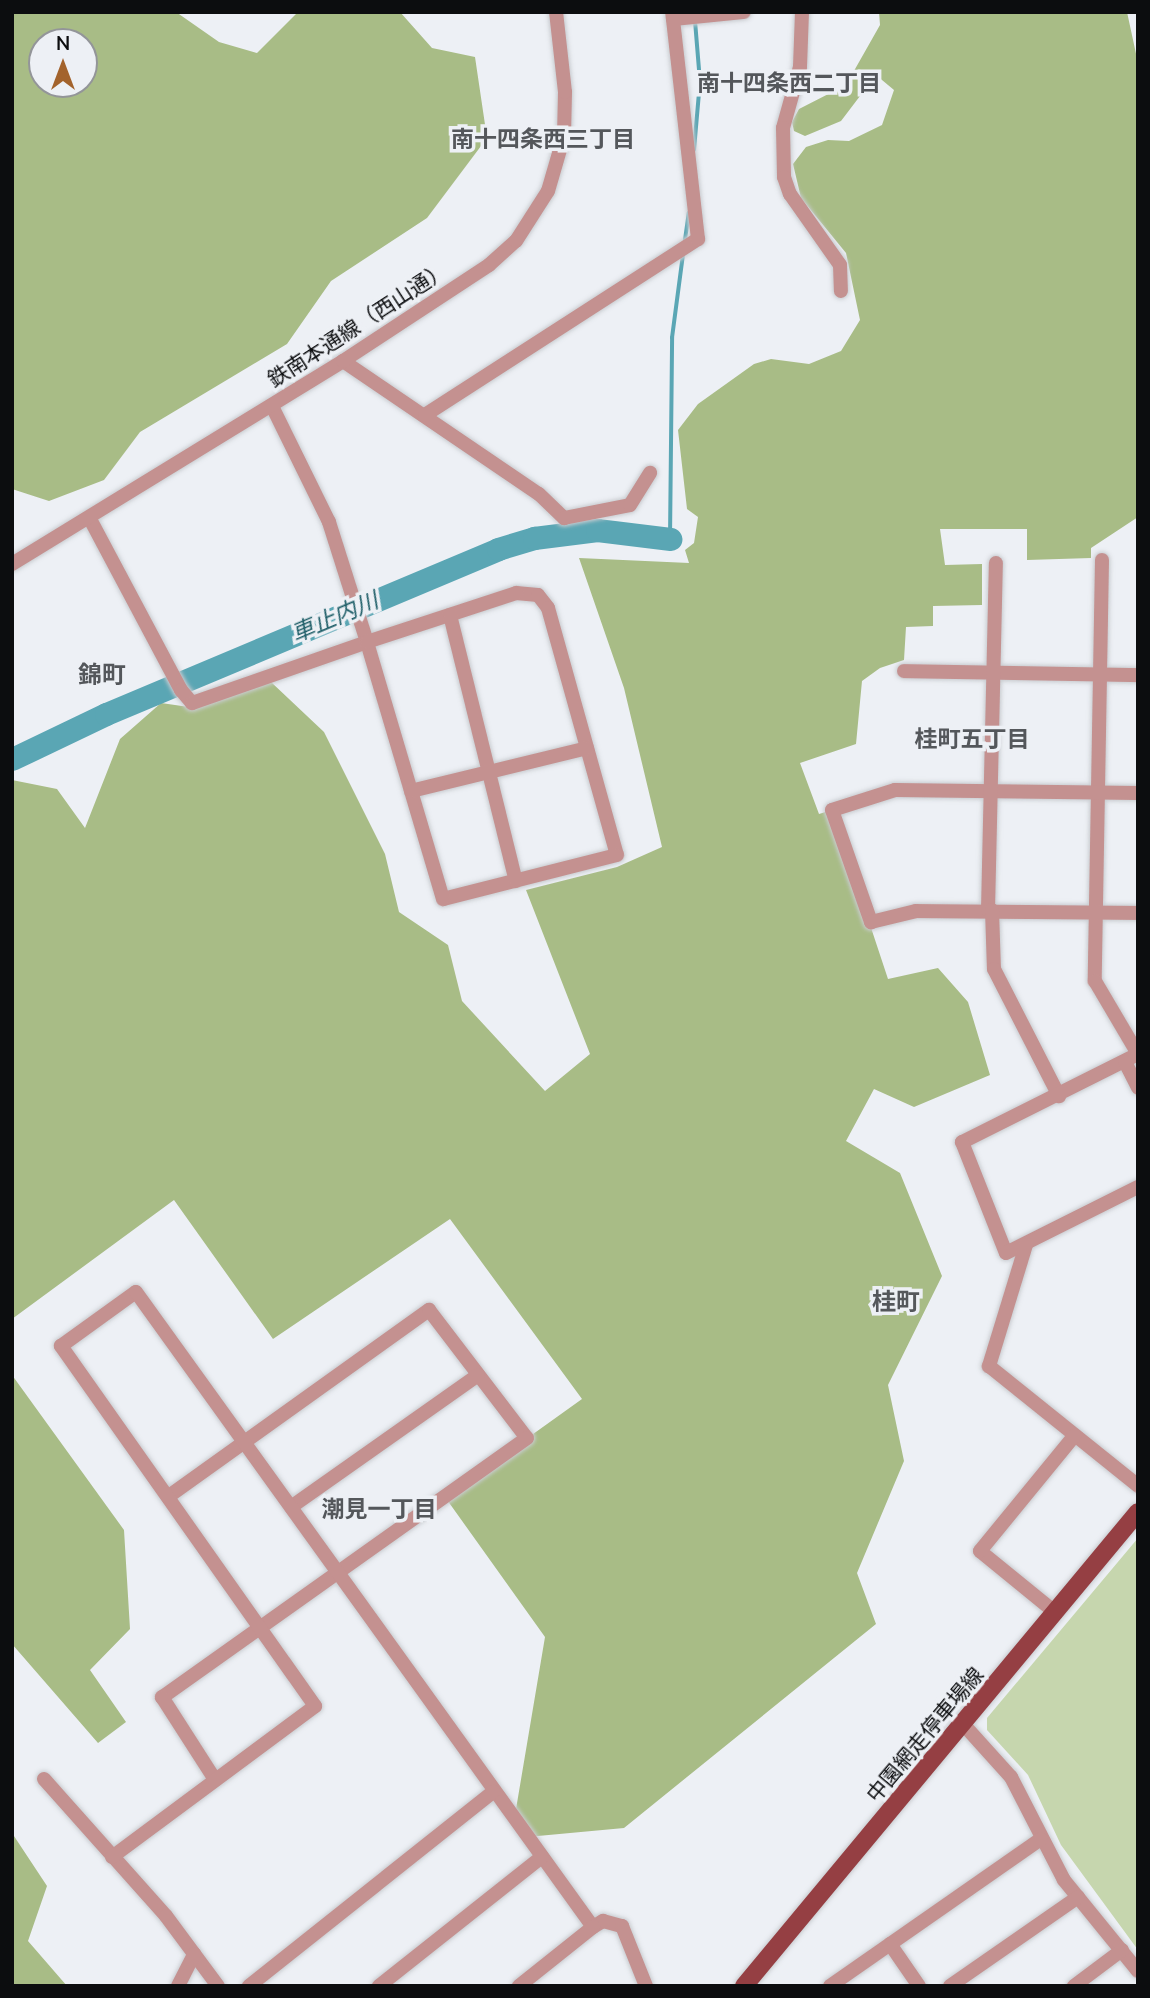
<!DOCTYPE html>
<meta charset="utf-8">
<style>
body{margin:0}
#map{position:relative;width:1150px;height:1998px;overflow:hidden;background:#edf0f5;font-family:"Nunito Sans","Noto Sans JP",sans-serif}
div>[style]{position:absolute}
.green>*{inset:0;background:#c6d6ae}
.forest>*{inset:0;background:#a8bc86}
.stream>*{height:3.5px;margin:-1.75px;padding:0 1.75px;transform-origin:1.75px;border-radius:1.75px;background:#5aa6b4}
.river>*{height:23px;margin:-11.5px;padding:0 11.5px;transform-origin:11.5px;border-radius:11.5px;background:#5aa6b4}
.roads{filter:drop-shadow(0 0 2px #c9ccd0) drop-shadow(0 0 2px #c9ccd0)}
.minor>*{height:14px;margin:-7px;padding:0 7px;transform-origin:7px;border-radius:7px;background:#c49190}
.major>*{height:18px;margin:-9px;padding:0 9px;transform-origin:9px;border-radius:9px;background:#953f43}
span{translate:-50% -50%;white-space:nowrap;text-align:center;line-height:1.15;-webkit-text-stroke:7px #edf0f5;paint-order:stroke}
.street-label{font-size:21px;color:#0c0d0f}
.neighbourhood-label{font-size:23px;color:#54575b;font-weight:700}
.water-label{font-size:23px;color:#1f5e68;font-style:italic}
.quarter-label{font-size:24px;color:#54575b;font-weight:700}
.frame{position:absolute;inset:0;border:14px solid #0c0d0f;pointer-events:none}
.north{position:absolute;left:28px;top:28px;width:70px;height:70px;box-sizing:border-box;background:#edf0f5;border:2px solid #939599;border-radius:50%;rotate:0deg;font-size:19px;font-weight:700;line-height:28px;text-align:center;color:#0c0d0f}
.north::after{content:'';display:block;margin:auto;width:24px;height:32px;background:#a3632c;clip-path:polygon(50% 0,100% 100%,50% 72%,0 100%)}
</style>
<div id="map">
<div class="green">
<div style="clip-path:polygon(1138px 1538px,1138px 1950px,1061px 1845px,1028px 1775px,987px 1730px,987px 1718px)"></div>
</div>
<div class="forest">
<div style="clip-path:polygon(evenodd,12px 12px,176px 12px,219px 42px,257px 53px,298px 12px,400px 12px,432px 48px,475px 57px,487px 138px,427px 218px,331px 281px,287px 344px,140px 432px,104px 480px,49px 501px,12px 489px,12px 12px,42px 42px,84px 42px,84px 84px,42px 84px,42px 42px)"></div>
<div style="clip-path:polygon(879px 12px,1127px 12px,1138px 63px,1138px 517px,1091px 548px,1091px 558px,1027px 560px,1027px 529px,940px 529px,945px 565px,982px 564px,982px 605px,933px 606px,933px 626px,906px 627px,904px 660px,880px 668px,862px 681px,856px 744px,800px 763px,819px 814px,832px 810px,888px 979px,938px 968px,968px 1002px,990px 1075px,914px 1107px,874px 1089px,846px 1141px,900px 1173px,942px 1276px,888px 1385px,904px 1461px,857px 1573px,876px 1624px,624px 1828px,527px 1837px,514px 1821px,545px 1637px,445px 1497px,582px 1399px,450px 1219px,273px 1339px,174px 1200px,12px 1319px,12px 780px,57px 789px,85px 828px,120px 739px,161px 703px,196px 708px,271px 682px,324px 732px,385px 854px,399px 912px,448px 945px,462px 1001px,545px 1091px,590px 1054px,526px 890px,617px 867px,662px 847px,624px 688px,579px 558px,689px 563px,685px 550px,694px 543px,698px 517px,687px 509px,678px 430px,698px 404px,754px 364px,771px 359px,809px 364px,841px 351px,860px 320px,846px 253px,801px 198px,793px 164px,806px 147px,828px 140px,849px 141px,882px 125px,894px 90px,876px 75px,841px 121px,805px 136px,794px 131px,792px 122px,799px 109px,846px 85px,880px 25px)"></div>
<div style="clip-path:polygon(12px 1375px,124px 1530px,130px 1629px,90px 1670px,126px 1722px,98px 1743px,12px 1644px)"></div>
<div style="clip-path:polygon(12px 1833px,47px 1886px,28px 1941px,67px 1986px,12px 1986px)"></div>
</div>
<div class="stream">
<div style="left:694px;top:150px;width:68px;rotate:-85deg"></div>
<div style="left:700px;top:82px;width:61px;rotate:-94.7deg"></div>
<div style="left:685px;top:240px;width:27px;rotate:-82deg"></div>
<div style="left:670px;top:539px;width:201px;rotate:-89.4deg"></div>
<div style="left:672px;top:338px;width:84px;rotate:-82.5deg"></div>
</div>
<div class="river">
<div style="left:12px;top:759px;width:104px;rotate:-25.6deg"></div>
<div style="left:106px;top:714px;width:425px;rotate:-22.8deg"></div>
<div style="left:498px;top:549px;width:38px;rotate:-17deg"></div>
<div style="left:534px;top:538px;width:64px;rotate:-7.2deg"></div>
<div style="left:597px;top:530px;width:74px;rotate:7deg"></div>
</div>
<div class="roads">
<div class="minor">
<div style="left:802px;top:12px;width:55px;rotate:92.1deg"></div>
<div style="left:800px;top:67px;width:63px;rotate:105.6deg"></div>
<div style="left:783px;top:128px;width:49px;rotate:88.8deg"></div>
<div style="left:784px;top:177px;width:18px;rotate:71deg"></div>
<div style="left:790px;top:194px;width:87px;rotate:54.8deg"></div>
<div style="left:840px;top:265px;width:26px;rotate:88deg"></div>
<div style="left:673px;top:19px;width:71px;rotate:-5.6deg"></div>
<div style="left:343px;top:361px;width:237px;rotate:34.2deg"></div>
<div style="left:539px;top:494px;width:35px;rotate:44deg"></div>
<div style="left:564px;top:518px;width:67px;rotate:-11.1deg"></div>
<div style="left:630px;top:505px;width:38px;rotate:-58deg"></div>
<div style="left:425px;top:415px;width:325px;rotate:-32.8deg"></div>
<div style="left:698px;top:239px;width:228px;rotate:-96.5deg"></div>
<div style="left:90px;top:519px;width:194px;rotate:62deg"></div>
<div style="left:181px;top:690px;width:17px;rotate:50deg"></div>
<div style="left:192px;top:703px;width:185px;rotate:-19.2deg"></div>
<div style="left:367px;top:642px;width:126px;rotate:-107.6deg"></div>
<div style="left:329px;top:522px;width:129px;rotate:-116.2deg"></div>
<div style="left:1102px;top:560px;width:421px;rotate:91deg"></div>
<div style="left:1095px;top:981px;width:85px;rotate:59.5deg"></div>
<div style="left:12px;top:564px;width:388px;rotate:-31.5deg"></div>
<div style="left:343px;top:361px;width:175px;rotate:-33.3deg"></div>
<div style="left:489px;top:265px;width:36px;rotate:-42deg"></div>
<div style="left:516px;top:241px;width:59px;rotate:-57.4deg"></div>
<div style="left:548px;top:191px;width:57px;rotate:-73.8deg"></div>
<div style="left:564px;top:136px;width:44px;rotate:-88.7deg"></div>
<div style="left:565px;top:92px;width:81px;rotate:-96.4deg"></div>
<div style="left:516px;top:593px;width:22px;rotate:5deg"></div>
<div style="left:538px;top:595px;width:16px;rotate:52deg"></div>
<div style="left:548px;top:608px;width:256px;rotate:74.4deg"></div>
<div style="left:617px;top:855px;width:179px;rotate:165.8deg"></div>
<div style="left:443px;top:899px;width:268px;rotate:-106.5deg"></div>
<div style="left:367px;top:642px;width:157px;rotate:-18.2deg"></div>
<div style="left:450px;top:615px;width:274px;rotate:76.1deg"></div>
<div style="left:904px;top:671px;width:234px;rotate:1deg"></div>
<div style="left:411px;top:791px;width:181px;rotate:-13.7deg"></div>
<div style="left:1138px;top:793px;width:243px;rotate:-179.3deg"></div>
<div style="left:895px;top:790px;width:66px;rotate:162.4deg"></div>
<div style="left:832px;top:810px;width:119px;rotate:70.8deg"></div>
<div style="left:871px;top:922px;width:46px;rotate:-13.7deg"></div>
<div style="left:916px;top:911px;width:222px;rotate:0.5deg"></div>
<div style="left:988px;top:910px;width:347px;rotate:-88.7deg"></div>
<div style="left:992px;top:910px;width:59px;rotate:88.1deg"></div>
<div style="left:994px;top:969px;width:143px;rotate:62.9deg"></div>
<div style="left:1138px;top:1054px;width:197px;rotate:153.4deg"></div>
<div style="left:962px;top:1142px;width:119px;rotate:68.4deg"></div>
<div style="left:1006px;top:1253px;width:148px;rotate:-26.6deg"></div>
<div style="left:1125px;top:1062px;width:29px;rotate:63deg"></div>
<div style="left:1026px;top:1245px;width:127px;rotate:107deg"></div>
<div style="left:989px;top:1366px;width:191px;rotate:38.8deg"></div>
<div style="left:169px;top:1496px;width:320px;rotate:-35.6deg"></div>
<div style="left:429px;top:1310px;width:161px;rotate:52.6deg"></div>
<div style="left:527px;top:1438px;width:448px;rotate:144.6deg"></div>
<div style="left:162px;top:1697px;width:96px;rotate:57.3deg"></div>
<div style="left:291px;top:1507px;width:229px;rotate:-35.2deg"></div>
<div style="left:1056px;top:1613px;width:98px;rotate:-140.8deg"></div>
<div style="left:980px;top:1551px;width:149px;rotate:-50.7deg"></div>
<div style="left:964px;top:1725px;width:70px;rotate:47.9deg"></div>
<div style="left:1011px;top:1777px;width:116px;rotate:62.8deg"></div>
<div style="left:1064px;top:1880px;width:117px;rotate:50.9deg"></div>
<div style="left:44px;top:1779px;width:183px;rotate:48.3deg"></div>
<div style="left:166px;top:1916px;width:87px;rotate:53.4deg"></div>
<div style="left:112px;top:1857px;width:253px;rotate:-36.6deg"></div>
<div style="left:315px;top:1706px;width:441px;rotate:-125.2deg"></div>
<div style="left:61px;top:1346px;width:92px;rotate:-35.8deg"></div>
<div style="left:136px;top:1292px;width:782px;rotate:54.26deg"></div>
<div style="left:593px;top:1927px;width:12px;rotate:-31deg"></div>
<div style="left:603px;top:1921px;width:20px;rotate:15deg"></div>
<div style="left:622px;top:1926px;width:65px;rotate:68.2deg"></div>
<div style="left:890px;top:1944px;width:51px;rotate:55.4deg"></div>
<div style="left:178px;top:1986px;width:36px;rotate:-63deg"></div>
<div style="left:249px;top:1986px;width:312px;rotate:-38.5deg"></div>
<div style="left:379px;top:1986px;width:208px;rotate:-38.4deg"></div>
<div style="left:519px;top:1986px;width:95px;rotate:-38.6deg"></div>
<div style="left:830px;top:1986px;width:257px;rotate:-34.9deg"></div>
<div style="left:950px;top:1986px;width:156px;rotate:-34.8deg"></div>
<div style="left:1074px;top:1986px;width:60px;rotate:-36.9deg"></div>
</div>
<div class="major">
<div style="left:744px;top:1986px;width:616px;rotate:-50.27deg"></div>
</div>
</div>
<div class="street-label">
<span style="left:358px;top:325px;rotate:-33deg">鉄南本通線（西山通）</span>
<span style="left:925px;top:1735px;rotate:-50deg">中園網走停車場線</span>
</div>
<div class="neighbourhood-label">
<span style="left:789px;top:84px">南十四条西二丁目</span>
<span style="left:543px;top:140px">南十四条西三丁目</span>
<span style="left:972px;top:740px">桂町五丁目</span>
<span style="left:379px;top:1510px">潮見一丁目</span>
</div>
<div class="water-label">
<span style="left:335px;top:618px;rotate:-23deg">車止内川</span>
</div>
<div class="quarter-label">
<span style="left:102px;top:676px">錦町</span>
<span style="left:896px;top:1303px">桂町</span>
</div>
<div class="frame"></div>
<div class="north">N</div>
</div>
